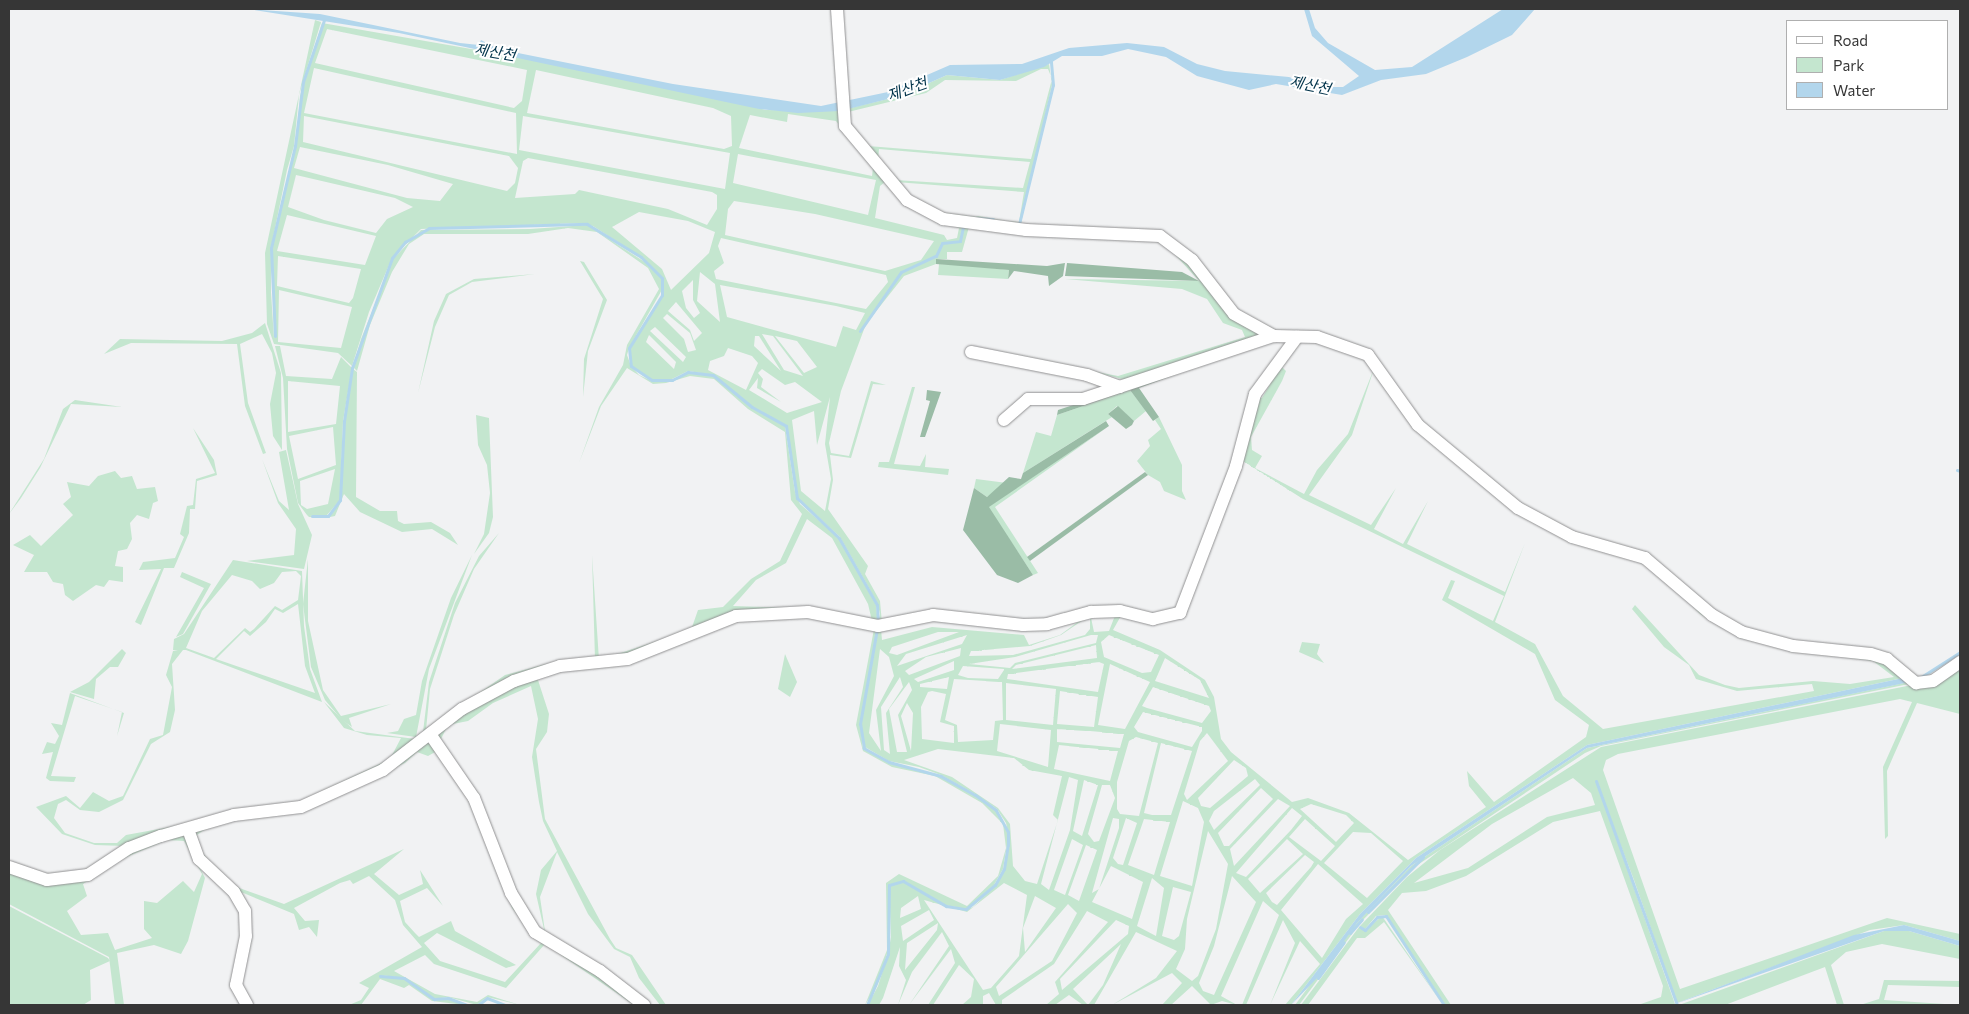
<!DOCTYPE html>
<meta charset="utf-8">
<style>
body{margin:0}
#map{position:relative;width:1969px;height:1014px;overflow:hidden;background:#f1f2f3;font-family:Commissioner,"Noto Sans KR",sans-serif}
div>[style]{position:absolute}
.green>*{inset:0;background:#c4e6cf}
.forest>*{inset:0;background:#9abca6}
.water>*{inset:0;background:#b2d6ec}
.stream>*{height:3px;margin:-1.5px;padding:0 1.5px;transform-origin:1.5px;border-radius:1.5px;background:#b2d6ec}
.roads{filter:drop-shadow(0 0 1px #919192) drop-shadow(0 0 1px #919192)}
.minor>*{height:12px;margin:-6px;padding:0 6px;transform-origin:6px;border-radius:6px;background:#fff}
span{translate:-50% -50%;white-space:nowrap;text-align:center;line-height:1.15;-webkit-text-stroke:4px #fff;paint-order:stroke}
.water-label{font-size:15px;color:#01334a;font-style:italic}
.frame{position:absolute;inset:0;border:10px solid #363636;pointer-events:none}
.legend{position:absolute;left:1786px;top:20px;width:162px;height:90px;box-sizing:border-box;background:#fff;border:1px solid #afafaf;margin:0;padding:6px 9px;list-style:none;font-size:15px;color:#363636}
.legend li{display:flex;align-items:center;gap:10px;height:25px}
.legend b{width:25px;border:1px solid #afafaf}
</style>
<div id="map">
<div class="green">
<div style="clip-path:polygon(evenodd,315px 20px,321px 22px,299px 95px,294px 146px,287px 170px,271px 248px,271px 292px,274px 339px,272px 248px,296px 146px,300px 96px,322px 23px,592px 70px,766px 110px,840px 111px,848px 133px,879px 172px,904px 199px,928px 215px,958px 223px,1064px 235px,969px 227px,962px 252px,947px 252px,947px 259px,936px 259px,936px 264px,904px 276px,866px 324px,841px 391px,829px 443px,831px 453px,849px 456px,871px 381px,886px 385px,873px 384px,851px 458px,830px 455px,833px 480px,828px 509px,868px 566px,865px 574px,880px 601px,882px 623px,938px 613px,1028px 623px,944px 614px,878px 624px,817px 611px,741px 614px,620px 660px,562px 665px,524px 674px,480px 695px,429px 731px,423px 732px,429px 682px,455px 603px,479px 556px,499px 533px,474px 569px,454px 615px,430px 689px,426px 730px,505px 675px,546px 664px,595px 660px,592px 555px,599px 660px,691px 630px,698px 610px,723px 607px,751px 579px,780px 561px,802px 514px,791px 500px,785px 432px,748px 409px,714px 379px,690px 376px,666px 383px,653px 384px,627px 368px,601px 406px,579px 463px,599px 407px,623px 365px,627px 345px,659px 289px,648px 268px,597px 232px,568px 228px,528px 234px,424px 234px,409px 244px,392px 272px,370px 325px,357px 371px,353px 367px,361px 339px,393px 259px,421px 230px,530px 229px,587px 225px,648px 264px,661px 278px,663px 288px,629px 348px,627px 355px,631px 366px,639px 375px,652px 381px,672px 380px,688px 372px,713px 376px,752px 408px,785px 426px,795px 492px,800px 504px,839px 538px,876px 605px,878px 623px,880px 614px,878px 605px,869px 588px,840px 537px,798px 498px,786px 425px,753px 407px,714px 375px,688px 371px,672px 379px,653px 380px,632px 366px,630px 349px,662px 295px,664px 288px,663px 278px,641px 257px,593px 226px,580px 223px,421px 229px,392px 258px,369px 312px,352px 366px,338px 353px,274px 344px,267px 324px,265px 253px,315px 20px,327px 29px,527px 70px,522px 101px,514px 108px,315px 63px,327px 29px,315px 20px,314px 68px,516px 113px,517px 154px,304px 113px,314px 68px,315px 20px,536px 70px,713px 108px,731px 116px,732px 146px,724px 149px,527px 113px,536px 70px,315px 20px,788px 114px,836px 121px,873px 168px,872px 176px,739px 148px,750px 115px,787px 122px,788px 114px,315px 20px,304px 116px,509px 156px,518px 168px,515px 183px,507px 191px,303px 142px,304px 116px,315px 20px,523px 116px,730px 153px,725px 189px,519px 150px,523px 116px,315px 20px,300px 147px,388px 165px,453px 184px,440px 201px,407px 198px,294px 168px,300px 147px,315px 20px,738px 154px,876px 180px,868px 215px,733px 183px,738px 154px,315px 20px,528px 158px,712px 192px,717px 195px,717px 209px,707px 225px,668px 209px,579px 190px,575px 194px,515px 198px,523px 161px,528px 158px,315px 20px,296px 175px,395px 198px,413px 207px,387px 219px,376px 233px,324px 220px,288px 207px,296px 175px,315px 20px,885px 182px,925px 216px,959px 228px,957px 238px,947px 240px,944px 235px,875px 218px,880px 186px,885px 182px,315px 20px,734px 201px,815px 214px,934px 241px,921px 260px,885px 271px,725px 235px,728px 209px,734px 201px,315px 20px,639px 212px,688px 221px,715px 232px,709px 253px,671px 290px,662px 269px,612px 227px,639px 212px,315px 20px,287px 215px,376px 236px,365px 265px,277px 251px,287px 215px,315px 20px,721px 238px,886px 275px,888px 282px,866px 309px,716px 279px,714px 271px,724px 263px,718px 246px,721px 238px,315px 20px,278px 256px,361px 269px,353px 298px,349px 303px,277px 286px,278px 256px,315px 20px,700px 272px,715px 284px,720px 322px,697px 301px,700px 272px,315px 20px,693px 280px,693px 300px,700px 313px,694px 318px,686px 308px,682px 291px,693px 280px,315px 20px,720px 285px,836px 306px,865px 313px,856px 330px,843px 326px,836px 347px,727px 317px,720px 285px,315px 20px,279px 290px,352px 307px,341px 348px,278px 342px,279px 290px,315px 20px,676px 302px,702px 333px,694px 341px,690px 330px,668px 311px,676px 302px,315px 20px,667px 314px,690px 333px,696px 350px,688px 352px,684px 339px,663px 318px,667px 314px,315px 20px,655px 327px,686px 357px,683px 362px,650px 331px,655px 327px,315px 20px,762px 334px,773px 336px,803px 376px,784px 370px,762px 334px,315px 20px,649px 335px,676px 362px,674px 369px,646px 342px,649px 335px,315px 20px,755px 336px,759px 336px,781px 371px,754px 346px,755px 336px,315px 20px,775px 336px,797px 341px,817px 367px,804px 373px,775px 336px,315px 20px,728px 348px,752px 356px,758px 363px,746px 390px,708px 370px,710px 361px,724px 356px,728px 348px,315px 20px,762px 369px,785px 385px,795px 382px,822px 402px,787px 413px,749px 390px,758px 378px,757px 388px,781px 402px,761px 387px,763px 379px,758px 373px,762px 369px,315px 20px,830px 397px,825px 444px,831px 479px,825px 511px,801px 491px,792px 420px,814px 411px,817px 445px,830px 397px,315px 20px,807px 519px,832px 538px,868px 604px,872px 621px,822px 609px,733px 606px,756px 580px,786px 563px,807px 519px)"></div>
<div style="clip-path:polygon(evenodd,1049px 64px,1052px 85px,1021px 223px,978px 216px,967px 220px,945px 218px,917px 205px,886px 175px,844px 119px,846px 109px,900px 96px,947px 75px,1000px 80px,1049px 64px,1041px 69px,1048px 69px,1052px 79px,1031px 159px,868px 146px,846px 119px,848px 112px,926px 93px,945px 80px,1016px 81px,1041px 69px,1049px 64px,879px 149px,1030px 162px,1023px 188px,895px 180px,878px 160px,879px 149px,1049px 64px,896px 182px,1024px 192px,1019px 222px,936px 212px,907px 195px,896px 182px)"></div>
<div style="clip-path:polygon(1161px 239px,1263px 334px,1126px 380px,1092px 371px,1118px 376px,1245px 337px,1242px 330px,1223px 323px,1207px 299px,1182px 289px,1065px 279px,1199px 281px)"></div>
<div style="clip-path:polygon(580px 261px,584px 262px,607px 300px,588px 351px,583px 397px,584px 359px,603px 299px)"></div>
<div style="clip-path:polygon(939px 264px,967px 265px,1009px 270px,1008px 279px,938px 275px)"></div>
<div style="clip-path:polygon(535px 274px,472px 282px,449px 295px,435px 327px,418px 393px,434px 321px,446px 294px,474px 279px)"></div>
<div style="clip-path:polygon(265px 323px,281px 373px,282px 450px,273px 436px,270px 404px,276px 373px,272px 353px,262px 334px,240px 344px,248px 403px,266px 453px,263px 454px,245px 406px,237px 344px,131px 343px,104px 354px,120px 339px,222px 341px,252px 333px)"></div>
<div style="clip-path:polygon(evenodd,275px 346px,280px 346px,286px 376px,332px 379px,341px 357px,352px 368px,343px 421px,340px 500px,327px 515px,309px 516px,328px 516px,341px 500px,344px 421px,353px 369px,357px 372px,356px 497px,380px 511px,397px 511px,398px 521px,404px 524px,431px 522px,450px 533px,458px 545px,432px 529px,402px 532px,360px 512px,344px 494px,335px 516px,325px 518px,309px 517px,307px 515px,298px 503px,287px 449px,283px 378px,275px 346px,288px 381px,340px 386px,336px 424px,288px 432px,288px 381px,275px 346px,333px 427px,336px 465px,298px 479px,289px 436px,333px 427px,275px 346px,335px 469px,328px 504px,307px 509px,301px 505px,300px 481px,335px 469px)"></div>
<div style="clip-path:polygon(evenodd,1281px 366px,1286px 371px,1282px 381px,1251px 437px,1252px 450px,1262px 456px,1255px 468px,1304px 494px,1317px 470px,1348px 434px,1375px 366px,1352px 435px,1309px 495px,1371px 525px,1396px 488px,1374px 529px,1403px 544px,1428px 501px,1407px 544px,1505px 592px,1525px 543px,1495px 622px,1535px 644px,1563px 696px,1603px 729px,1814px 691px,1812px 684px,1737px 691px,1696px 679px,1689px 665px,1664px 647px,1632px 609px,1635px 605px,1699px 675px,1725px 685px,1739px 688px,1813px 681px,1850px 684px,1894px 677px,1873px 661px,1785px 649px,1740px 638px,1700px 614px,1662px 573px,1703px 611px,1732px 629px,1788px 647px,1873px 657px,1891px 666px,1909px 684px,1601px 746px,1585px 753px,1416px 866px,1361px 922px,1299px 1005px,1295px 1005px,1352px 928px,1411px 866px,1587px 748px,1904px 683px,1903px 678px,1587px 745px,1416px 858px,1360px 914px,1291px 1005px,1285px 1005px,1320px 964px,1300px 941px,1270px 1005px,1295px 943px,1283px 920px,1246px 1005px,1242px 1005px,1279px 915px,1263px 901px,1221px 996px,1237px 1005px,1222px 1001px,1211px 1005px,1192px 986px,1171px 1005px,1162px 1005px,1182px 983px,1172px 973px,1112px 1005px,1156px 978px,1177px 951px,1136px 932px,1094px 1005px,1083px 1005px,1069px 995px,1055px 1005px,1046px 1005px,1059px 994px,1055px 982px,1108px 922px,1087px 911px,1054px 964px,1002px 1000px,1002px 1005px,996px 1005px,989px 993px,983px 996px,983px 1005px,962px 1005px,971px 997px,974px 979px,959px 965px,933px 1005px,928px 1005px,955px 963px,951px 949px,909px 1005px,949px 946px,942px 932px,912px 972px,898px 1005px,906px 980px,899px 966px,900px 947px,883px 998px,879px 1005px,868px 1005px,878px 986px,888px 954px,891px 937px,889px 885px,903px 882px,945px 906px,966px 910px,973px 907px,995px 886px,1005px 869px,1009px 845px,1008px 832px,1006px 823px,997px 809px,975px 794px,941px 775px,919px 767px,889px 761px,865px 747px,861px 724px,877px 628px,860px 724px,863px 748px,889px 763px,941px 776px,975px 795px,996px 810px,1004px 824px,1007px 832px,1007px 845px,1003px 869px,994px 885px,966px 909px,946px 905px,903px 881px,888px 885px,890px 937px,887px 954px,877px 986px,865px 1005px,887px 950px,886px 883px,899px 874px,967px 906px,998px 876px,1006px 848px,1003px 824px,982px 803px,935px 776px,892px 767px,863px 751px,856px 725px,874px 629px,867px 624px,897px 624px,881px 629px,882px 640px,932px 627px,1024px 635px,1029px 645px,1060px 635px,1090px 613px,1094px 632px,1109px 631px,1116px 613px,1122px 614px,1113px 630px,1160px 650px,1205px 680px,1214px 697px,1221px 739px,1231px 752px,1292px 802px,1308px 798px,1349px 813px,1408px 860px,1486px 807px,1469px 786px,1467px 771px,1494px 802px,1586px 737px,1589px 725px,1555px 700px,1535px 654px,1442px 600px,1451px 580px,1455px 581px,1448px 598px,1493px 621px,1504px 596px,1303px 499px,1240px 459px,1255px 399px,1262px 398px,1281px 366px,1086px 618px,1090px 618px,1090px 629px,1085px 635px,1013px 655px,969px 656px,971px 651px,1030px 646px,1061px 635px,1086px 618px,1281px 366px,938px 632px,959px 632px,897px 655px,889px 653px,892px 647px,938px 632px,1281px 366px,967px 635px,962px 644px,897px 666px,906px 654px,967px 635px,1281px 366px,1091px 635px,1098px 635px,1096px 643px,1015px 663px,1010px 668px,969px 664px,1015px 657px,1091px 635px,1281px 366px,1109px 635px,1159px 655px,1151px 672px,1142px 673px,1104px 657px,1101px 642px,1109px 635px,1281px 366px,1096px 645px,1097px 658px,1012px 669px,1016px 665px,1096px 645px,1281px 366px,961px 648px,960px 656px,909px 675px,905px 671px,926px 657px,961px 648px,1281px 366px,880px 649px,889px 657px,894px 676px,876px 710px,881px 751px,869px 733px,880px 649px,1281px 366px,1165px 658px,1200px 680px,1209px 698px,1155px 681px,1165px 658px,1281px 366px,954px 661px,954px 670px,918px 682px,914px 679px,954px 661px,1281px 366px,1099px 662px,1104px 664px,1098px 692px,1007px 679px,1008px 674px,1099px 662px,1281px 366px,1110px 664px,1150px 682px,1125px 729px,1098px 725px,1110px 664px,1281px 366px,963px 666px,1004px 669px,1004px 670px,998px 679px,968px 678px,958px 675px,963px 666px,1281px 366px,900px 677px,903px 687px,886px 713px,890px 754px,884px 750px,881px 707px,900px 677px,1281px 366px,949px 677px,947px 689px,920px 687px,920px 684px,949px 677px,1281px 366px,954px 679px,1002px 682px,1003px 720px,995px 721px,993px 740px,958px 742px,957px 725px,945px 720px,954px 679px,1281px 366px,909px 682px,912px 690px,898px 715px,907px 752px,897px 752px,889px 709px,909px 682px,1281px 366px,1006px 683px,1056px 689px,1053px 725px,1006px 720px,1006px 683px,1281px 366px,1153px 687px,1209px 706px,1211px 711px,1202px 723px,1147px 708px,1142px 706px,1153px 687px,1281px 366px,932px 691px,946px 694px,940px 722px,954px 726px,954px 743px,922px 739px,921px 707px,928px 692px,932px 691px,1281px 366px,1060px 691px,1098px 697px,1094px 727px,1057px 724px,1060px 691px,1281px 366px,907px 703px,913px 713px,911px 751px,901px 716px,907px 703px,1281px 366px,1143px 712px,1202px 727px,1202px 731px,1192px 747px,1138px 732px,1134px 727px,1143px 712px,1281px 366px,1000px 724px,1051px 730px,1048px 767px,997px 751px,1000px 724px,1281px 366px,1057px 729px,1090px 731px,1124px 734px,1120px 748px,1057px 742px,1057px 729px,1281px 366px,1207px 733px,1228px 761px,1187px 800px,1184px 794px,1200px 741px,1207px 733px,1281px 366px,1136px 737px,1158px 743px,1139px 816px,1120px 814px,1117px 809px,1117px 782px,1129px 741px,1136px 737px,1281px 366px,1161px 743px,1192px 751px,1171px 815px,1152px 815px,1144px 813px,1161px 743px,1281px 366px,1059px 745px,1118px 751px,1110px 781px,1054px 769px,1059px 745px,1281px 366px,938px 749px,1014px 758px,1029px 770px,1062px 776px,1053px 815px,1058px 820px,1037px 884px,1025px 881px,1013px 866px,1010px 824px,998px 808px,952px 777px,904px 760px,938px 749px,1281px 366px,1234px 760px,1246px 768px,1248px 776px,1210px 808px,1201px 806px,1198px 798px,1234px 760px,1281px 366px,1069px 777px,1078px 780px,1070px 830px,1049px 890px,1041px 884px,1069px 777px,1281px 366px,1255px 779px,1260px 785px,1214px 830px,1209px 821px,1214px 811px,1255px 779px,1281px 366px,1084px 780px,1098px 785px,1082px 836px,1073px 831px,1084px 780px,1281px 366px,1102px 785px,1110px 785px,1115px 798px,1099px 841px,1094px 842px,1088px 834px,1102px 785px,1281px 366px,1261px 788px,1273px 799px,1229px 846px,1224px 846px,1218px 833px,1261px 788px,1281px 366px,1278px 799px,1290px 806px,1234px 866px,1230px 849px,1278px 799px,1281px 366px,1183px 801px,1198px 808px,1204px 822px,1192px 886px,1160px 876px,1183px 801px,1281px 366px,1311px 804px,1346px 815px,1354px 823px,1336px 842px,1300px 809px,1311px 804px,1281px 366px,1292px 808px,1302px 816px,1291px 830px,1246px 877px,1236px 873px,1292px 808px,1281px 366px,1113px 818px,1119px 819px,1119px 828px,1099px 889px,1092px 893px,1113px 818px,1281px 366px,1126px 818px,1137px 823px,1123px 865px,1118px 864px,1113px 858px,1126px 818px,1281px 366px,1144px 819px,1170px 822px,1154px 875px,1128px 865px,1144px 819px,1281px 366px,1305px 819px,1335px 846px,1321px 861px,1289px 837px,1305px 819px,1281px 366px,1208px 831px,1228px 864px,1216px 929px,1198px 976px,1192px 981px,1176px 969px,1185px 949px,1187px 919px,1208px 831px,1281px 366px,1353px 832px,1371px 833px,1403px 861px,1367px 898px,1324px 863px,1353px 832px,1281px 366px,1072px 839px,1083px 845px,1065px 895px,1054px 890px,1072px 839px,1281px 366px,1287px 839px,1303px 854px,1260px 893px,1248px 879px,1287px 839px,1281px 366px,1086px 845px,1097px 850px,1079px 901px,1068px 895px,1086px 845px,1281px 366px,1305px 855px,1314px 862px,1311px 867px,1277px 905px,1272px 902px,1266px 893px,1305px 855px,1281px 366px,1318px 864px,1363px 904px,1346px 919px,1322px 958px,1281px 910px,1318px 864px,1281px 366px,1111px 866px,1143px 882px,1132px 919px,1092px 902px,1111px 866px,1281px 366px,1232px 876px,1256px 902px,1214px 995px,1203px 991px,1199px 983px,1214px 946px,1232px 876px,1281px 366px,1152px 878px,1164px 888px,1156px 936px,1137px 926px,1152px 878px,1281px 366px,1004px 883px,1027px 895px,1019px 956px,991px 988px,983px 990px,924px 900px,967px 912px,1004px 883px,1281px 366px,1173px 887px,1191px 892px,1179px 936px,1174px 940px,1162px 936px,1173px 887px,1281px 366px,918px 896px,921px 909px,900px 918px,901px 908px,918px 896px,1281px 366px,1035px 896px,1056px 908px,1025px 952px,1023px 928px,1035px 896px,1281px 366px,1068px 904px,1077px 913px,1052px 961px,999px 996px,996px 987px,1068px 904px,1281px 366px,929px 910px,934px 920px,903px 941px,901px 926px,929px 910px,1281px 366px,1116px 920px,1129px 926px,1128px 934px,1062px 990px,1060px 979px,1116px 920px,1281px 366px,938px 923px,937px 930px,905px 970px,907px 943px,938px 923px,1281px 366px,1121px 944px,1103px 985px,1088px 1005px,1073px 989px,1121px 944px)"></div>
<div style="clip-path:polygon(912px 387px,915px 387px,894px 464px,920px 466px,926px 454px,925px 467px,949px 469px,948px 475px,878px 467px,879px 462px,889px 462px)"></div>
<div style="clip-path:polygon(1130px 390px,1146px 411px,1134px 421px,1117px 406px,1108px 414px,1112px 417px,1023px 473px,1036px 432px,1051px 436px,1057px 415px)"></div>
<div style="clip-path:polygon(75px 400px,122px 407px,71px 404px,40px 468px,21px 498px,9px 514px,44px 459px,63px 409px)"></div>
<div style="clip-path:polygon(476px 415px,489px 418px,493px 517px,489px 533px,474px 554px,484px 534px,490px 493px,487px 465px,478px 445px)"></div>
<div style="clip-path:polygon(1159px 417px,1182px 465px,1182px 491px,1186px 500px,1164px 491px,1160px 482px,1148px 475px,1137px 461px,1150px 446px,1148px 440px,1161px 429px,1155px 420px)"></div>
<div style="clip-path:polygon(1109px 426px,995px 507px,1038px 573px,1033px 575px,988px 507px)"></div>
<div style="clip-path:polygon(193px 428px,214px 460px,217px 475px,197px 481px,195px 509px,190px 509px,189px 533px,174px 568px,164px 568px,141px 625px,135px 622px,161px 569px,139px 570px,143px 562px,175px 558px,184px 537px,180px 534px,187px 506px,193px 505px,196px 479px,215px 473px)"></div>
<div style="clip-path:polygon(286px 450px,298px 504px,312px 535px,304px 569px,247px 561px,294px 555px,296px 529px,278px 503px,262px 459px,279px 501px,289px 510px,279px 452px)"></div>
<div style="clip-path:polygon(115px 471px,121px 478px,132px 476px,137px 489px,155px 487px,158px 501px,153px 503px,149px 519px,137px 515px,130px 523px,132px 539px,127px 549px,118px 551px,115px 566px,123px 567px,123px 582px,109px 580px,104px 587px,96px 585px,73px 601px,65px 595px,63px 584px,53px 582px,47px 572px,24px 572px,34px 555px,13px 545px,30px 535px,41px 546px,73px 515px,63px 504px,71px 497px,67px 482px,89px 486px,98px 476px)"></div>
<div style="clip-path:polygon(976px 479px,1007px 483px,987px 497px,974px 488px)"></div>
<div style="clip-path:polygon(472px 555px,429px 669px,416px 737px,387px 733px,398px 731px,404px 719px,416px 715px,422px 681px,451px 598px)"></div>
<div style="clip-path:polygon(308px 559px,308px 621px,323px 690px,341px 716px,391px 704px,349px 718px,352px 727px,342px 720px,325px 700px,311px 667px,303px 604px)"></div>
<div style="clip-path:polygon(evenodd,233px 560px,302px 571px,304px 626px,310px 669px,322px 702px,186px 650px,173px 650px,174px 639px,184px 634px,233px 560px,296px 571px,301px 576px,298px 600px,282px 610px,275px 606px,254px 629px,250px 632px,245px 628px,214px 658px,186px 648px,202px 611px,232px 575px,252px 581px,260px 589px,274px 583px,282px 572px,296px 571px,233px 560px,298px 604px,305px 666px,315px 693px,216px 659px,244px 631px,250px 636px,266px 622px,275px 609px,283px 613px,298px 604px)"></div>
<div style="clip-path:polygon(182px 572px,211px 584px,183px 634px,176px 637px,204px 588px,180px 577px)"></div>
<div style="clip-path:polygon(1302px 642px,1320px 644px,1317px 654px,1324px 663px,1299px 652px)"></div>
<div style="clip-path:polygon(122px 649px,126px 653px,118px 667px,110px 667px,96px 679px,94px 699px,70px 692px,89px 682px)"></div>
<div style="clip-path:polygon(178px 650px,183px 650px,172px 664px,175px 710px,170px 732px,151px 744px,123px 800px,99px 812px,80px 810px,66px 800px,58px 804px,54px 818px,65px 833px,94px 843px,117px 843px,126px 835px,295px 804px,390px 759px,401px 738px,367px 735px,344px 728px,324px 702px,355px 731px,415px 739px,390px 764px,303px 804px,125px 846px,95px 845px,62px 834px,36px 807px,66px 796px,80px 808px,93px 792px,109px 801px,123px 796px,150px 739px,163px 735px,172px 687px,166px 675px,173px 651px)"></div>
<div style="clip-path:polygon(785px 654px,797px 682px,790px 697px,778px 689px)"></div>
<div style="clip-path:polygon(evenodd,1960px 663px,1960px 714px,1917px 703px,1893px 757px,1887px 771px,1888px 836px,1885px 839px,1883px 767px,1912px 702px,1900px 699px,1618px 754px,1606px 760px,1603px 770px,1680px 989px,1887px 918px,1960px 934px,1960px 941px,1904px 925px,1870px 930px,1677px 1003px,1634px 880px,1596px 781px,1675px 1004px,1638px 1005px,1661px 997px,1663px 986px,1600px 811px,1553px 822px,1466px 876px,1426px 891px,1402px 893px,1388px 910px,1451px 1005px,1445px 1005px,1386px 915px,1376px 916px,1365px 929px,1360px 926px,1407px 877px,1440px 850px,1601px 747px,1912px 685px,1960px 663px,1573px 778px,1591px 793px,1595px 805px,1547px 817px,1468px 868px,1414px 883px,1492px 824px,1573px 778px)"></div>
<div style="clip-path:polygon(537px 677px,549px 714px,547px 732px,536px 749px,545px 819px,610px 939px,616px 948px,632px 955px,666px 1005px,660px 1005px,639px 978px,630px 957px,614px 949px,588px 914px,557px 852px,540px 897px,546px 938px,536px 894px,541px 870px,557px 851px,543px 821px,539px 802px,532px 757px,538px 719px,531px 686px,493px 703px,468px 721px,448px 725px,440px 741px,438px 737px,438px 733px,477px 701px)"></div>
<div style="clip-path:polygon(70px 693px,124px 713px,117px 736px,122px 712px,75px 696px,51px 776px,76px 777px,74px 782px,50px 781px,46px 778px,53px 752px,42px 754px,47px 742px,55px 744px,59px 736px,51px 723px,62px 725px)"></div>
<div style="clip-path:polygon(430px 741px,444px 755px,476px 806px,510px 894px,530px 929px,642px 1005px,634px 1005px,545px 944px,506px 988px,434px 964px,425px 955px,394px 971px,435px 994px,477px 1002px,488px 995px,520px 1005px,487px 997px,477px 1005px,448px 997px,434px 999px,404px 978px,380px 975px,404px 979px,434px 1000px,448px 999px,465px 1005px,432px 1001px,409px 985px,404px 988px,380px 979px,361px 1005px,349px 1005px,361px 1000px,369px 988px,359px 983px,422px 947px,403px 925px,395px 900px,369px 876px,353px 884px,350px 880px,340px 883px,294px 908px,305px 921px,319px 920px,317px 937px,309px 927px,299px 930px,294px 914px,241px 892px,249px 907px,251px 922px,240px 990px,249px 919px,243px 900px,231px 885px,284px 904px,404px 849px,374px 874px,399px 895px,423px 884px,420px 870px,443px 906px,427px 888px,400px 901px,405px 922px,415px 933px,419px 937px,451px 921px,455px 931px,516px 965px,506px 968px,437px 933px,424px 943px,440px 961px,505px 982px,541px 943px,512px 908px,477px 810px,437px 751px,428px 756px,417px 752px,405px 763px,299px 812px,234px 818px,207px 828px,197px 835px,196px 845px,219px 873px,204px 862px,195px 848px,194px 834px,204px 828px,243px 815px,280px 813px,312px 804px,384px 771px,419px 742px)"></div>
<div style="clip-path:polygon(evenodd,183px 835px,205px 878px,188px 941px,181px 954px,154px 945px,117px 953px,124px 1005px,115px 1005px,109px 957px,9px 904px,9px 869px,46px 881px,75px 880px,98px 872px,136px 847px,183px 835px,167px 840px,184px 841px,202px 874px,194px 892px,183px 881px,157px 903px,144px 901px,144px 929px,152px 938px,115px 950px,108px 933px,81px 935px,67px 911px,87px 896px,83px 884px,122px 859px,167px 840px)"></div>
<div style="clip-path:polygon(9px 906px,108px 958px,110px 961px,90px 970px,91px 1000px,83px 1005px,9px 1005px)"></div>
<div style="clip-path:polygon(1382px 916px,1443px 1005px,1384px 922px,1365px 938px,1357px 938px,1308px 1005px,1301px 1005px,1359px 927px,1366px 930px)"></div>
<div style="clip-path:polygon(1884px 931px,1909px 931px,1960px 946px,1960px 959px,1882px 944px,1846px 952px,1831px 965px,1844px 1005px,1837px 1005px,1825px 967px,1725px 1005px,1679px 1005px)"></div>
<div style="clip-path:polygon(1884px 980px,1960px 981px,1960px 987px,1888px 985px,1884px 1000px,1960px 1005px,1860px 1005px,1879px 999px)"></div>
</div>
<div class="forest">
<div style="clip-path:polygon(936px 259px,1047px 266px,1065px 263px,1063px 276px,1049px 286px,1048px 276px,1014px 271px,1008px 279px,1009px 270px,936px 264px)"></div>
<div style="clip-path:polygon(1067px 263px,1182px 272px,1199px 281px,1065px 276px)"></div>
<div style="clip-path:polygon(1256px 345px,1139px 388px,1159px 417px,1153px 421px,1130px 390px,1057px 415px,1058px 410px)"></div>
<div style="clip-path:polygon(927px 390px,941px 392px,925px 437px,920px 437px,930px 401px,926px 400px)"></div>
<div style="clip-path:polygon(1118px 406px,1134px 421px,1132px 425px,1126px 429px,1108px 414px)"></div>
<div style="clip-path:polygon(1106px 421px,1109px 426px,989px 507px,1033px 575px,1018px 583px,997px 575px,963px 530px,974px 488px,987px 497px,1009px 477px,1021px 479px,1023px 473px)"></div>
<div style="clip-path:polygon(1145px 472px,1148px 475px,1030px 561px,1027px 557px)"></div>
</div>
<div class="water">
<div style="clip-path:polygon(248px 9px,320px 14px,460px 43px,479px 45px,481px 40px,498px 49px,673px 84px,821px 106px,888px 92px,950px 65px,1022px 64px,1069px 48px,1127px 43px,1164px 47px,1197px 64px,1225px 71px,1289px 77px,1318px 87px,1343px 87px,1359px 76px,1312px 36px,1304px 9px,1309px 9px,1315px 28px,1328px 43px,1375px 70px,1412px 67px,1503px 9px,1535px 9px,1512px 35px,1467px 57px,1426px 74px,1381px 80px,1342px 95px,1276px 84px,1249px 90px,1197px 76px,1166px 57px,1128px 49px,1102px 56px,1062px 56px,1044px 67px,1000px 80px,947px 75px,900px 96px,840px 111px,798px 113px,759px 109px,399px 33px)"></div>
<div style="clip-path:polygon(1903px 678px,1905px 683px,1587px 748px,1411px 866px,1357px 923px,1320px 975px,1291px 1005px,1360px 914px,1416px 858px,1587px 745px)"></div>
<div style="clip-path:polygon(1904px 925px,1960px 941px,1960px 946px,1909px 931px,1884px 931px,1672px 1005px,1854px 935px)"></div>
</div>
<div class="stream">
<div style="left:972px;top:218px;width:21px;rotate:3deg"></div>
<div style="left:1019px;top:224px;width:143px;rotate:-76.3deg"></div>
<div style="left:1053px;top:85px;width:25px;rotate:-95deg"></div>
<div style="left:860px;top:331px;width:72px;rotate:-55.2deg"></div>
<div style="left:901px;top:272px;width:38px;rotate:-25deg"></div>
<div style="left:936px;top:256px;width:14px;rotate:-65deg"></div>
<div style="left:942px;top:243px;width:18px;rotate:-6deg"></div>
<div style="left:960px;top:241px;width:14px;rotate:-78deg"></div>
<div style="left:275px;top:336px;width:88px;rotate:-92.6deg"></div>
<div style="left:271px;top:248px;width:105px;rotate:-76.8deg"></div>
<div style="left:295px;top:146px;width:64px;rotate:-82.9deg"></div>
<div style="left:303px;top:82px;width:65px;rotate:-71.3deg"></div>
<div style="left:1957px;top:470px;width:3px;rotate:18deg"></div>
<div style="left:312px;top:516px;width:16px"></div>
<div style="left:328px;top:516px;width:20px;rotate:-53deg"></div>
<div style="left:340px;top:500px;width:79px;rotate:-87.1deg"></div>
<div style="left:344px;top:421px;width:54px;rotate:-81.4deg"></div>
<div style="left:352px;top:368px;width:117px;rotate:-70deg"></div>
<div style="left:392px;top:258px;width:21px;rotate:-51deg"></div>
<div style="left:405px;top:242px;width:28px;rotate:-30deg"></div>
<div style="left:429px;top:228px;width:158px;rotate:-1.5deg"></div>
<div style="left:587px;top:224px;width:63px;rotate:31.4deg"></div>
<div style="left:641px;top:257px;width:30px;rotate:45deg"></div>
<div style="left:662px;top:278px;width:17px;rotate:90deg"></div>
<div style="left:662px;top:295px;width:62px;rotate:121.9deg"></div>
<div style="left:629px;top:348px;width:18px;rotate:84deg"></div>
<div style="left:631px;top:366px;width:25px;rotate:34deg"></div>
<div style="left:652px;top:380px;width:20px"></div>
<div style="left:672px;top:380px;width:18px;rotate:-27deg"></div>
<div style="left:688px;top:372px;width:25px;rotate:7deg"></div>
<div style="left:713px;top:375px;width:50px;rotate:39.4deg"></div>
<div style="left:752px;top:407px;width:39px;rotate:29deg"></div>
<div style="left:786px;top:426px;width:73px;rotate:81.3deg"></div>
<div style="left:797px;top:498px;width:58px;rotate:43.6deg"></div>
<div style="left:839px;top:538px;width:77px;rotate:60.4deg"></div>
<div style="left:877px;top:605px;width:18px;rotate:87deg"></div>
<div style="left:1921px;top:677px;width:46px;rotate:-32.7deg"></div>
<div style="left:1596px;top:781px;width:238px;rotate:70.1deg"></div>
<div style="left:1368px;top:912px;width:78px;rotate:-45deg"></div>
<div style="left:1360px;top:927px;width:6px;rotate:31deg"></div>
<div style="left:1365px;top:930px;width:18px;rotate:-47deg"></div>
<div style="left:1377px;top:917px;width:9px;rotate:-6deg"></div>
<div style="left:1386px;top:916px;width:106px;rotate:56.9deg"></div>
<div style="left:1350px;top:933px;width:18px;rotate:-49deg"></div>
<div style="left:380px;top:976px;width:24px;rotate:5deg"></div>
<div style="left:404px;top:978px;width:37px;rotate:35deg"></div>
<div style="left:434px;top:999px;width:14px;rotate:-4deg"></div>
<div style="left:448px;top:998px;width:20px;rotate:20deg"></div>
<div style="left:1318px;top:978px;width:44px;rotate:-54.2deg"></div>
<div style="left:478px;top:1005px;width:11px;rotate:-38deg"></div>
<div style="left:487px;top:998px;width:19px;rotate:21deg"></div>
<div style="left:867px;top:1005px;width:55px;rotate:-67.6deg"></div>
<div style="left:888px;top:954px;width:69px;rotate:-89.2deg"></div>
<div style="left:889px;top:885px;width:15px;rotate:-16deg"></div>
<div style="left:903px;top:881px;width:50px;rotate:30.2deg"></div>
<div style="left:946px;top:906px;width:20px;rotate:9deg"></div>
<div style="left:966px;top:909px;width:38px;rotate:-40deg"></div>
<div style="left:995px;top:885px;width:18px;rotate:-61deg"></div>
<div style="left:1004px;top:869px;width:24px;rotate:-81deg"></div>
<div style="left:1008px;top:845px;width:13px;rotate:-90deg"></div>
<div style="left:1008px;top:832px;width:25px;rotate:-119deg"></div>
<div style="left:996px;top:810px;width:26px;rotate:-144deg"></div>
<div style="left:975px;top:795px;width:39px;rotate:-151deg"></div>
<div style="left:941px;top:776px;width:54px;rotate:-164.9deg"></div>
<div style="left:889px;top:762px;width:29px;rotate:-151deg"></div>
<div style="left:864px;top:748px;width:24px;rotate:-99deg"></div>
<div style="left:860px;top:724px;width:97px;rotate:-79.9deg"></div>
</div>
<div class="roads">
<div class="minor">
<div style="left:837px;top:9px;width:117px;rotate:86.1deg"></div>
<div style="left:845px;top:126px;width:97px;rotate:50deg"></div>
<div style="left:907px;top:200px;width:41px;rotate:27.8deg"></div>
<div style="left:943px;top:219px;width:84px;rotate:7.5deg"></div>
<div style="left:1026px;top:230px;width:134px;rotate:2.6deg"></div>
<div style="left:1160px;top:236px;width:40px;rotate:37deg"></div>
<div style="left:1192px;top:260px;width:68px;rotate:52.1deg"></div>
<div style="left:1234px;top:314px;width:46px;rotate:28.8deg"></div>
<div style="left:971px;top:352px;width:118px;rotate:11.2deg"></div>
<div style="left:1087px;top:375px;width:35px;rotate:20deg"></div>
<div style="left:1004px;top:420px;width:32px;rotate:-41deg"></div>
<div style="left:1028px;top:399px;width:55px"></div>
<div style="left:1083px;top:399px;width:201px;rotate:-18.3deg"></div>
<div style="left:1274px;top:336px;width:43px;rotate:1.3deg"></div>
<div style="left:1317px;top:337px;width:54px;rotate:19.4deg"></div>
<div style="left:1368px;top:355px;width:86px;rotate:54.5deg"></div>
<div style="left:1418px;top:425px;width:130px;rotate:39.7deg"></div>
<div style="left:1518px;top:508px;width:61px;rotate:28.2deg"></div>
<div style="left:1572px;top:537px;width:76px;rotate:16deg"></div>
<div style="left:1645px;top:558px;width:88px;rotate:40.4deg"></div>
<div style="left:1712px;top:615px;width:34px;rotate:30deg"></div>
<div style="left:1741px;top:632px;width:54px;rotate:15.1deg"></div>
<div style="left:1793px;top:646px;width:78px;rotate:5.9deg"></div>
<div style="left:1871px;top:654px;width:17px;rotate:17deg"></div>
<div style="left:1887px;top:659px;width:38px;rotate:40deg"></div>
<div style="left:1916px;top:683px;width:17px;rotate:-7deg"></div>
<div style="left:1933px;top:681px;width:33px;rotate:-35deg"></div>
<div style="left:430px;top:734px;width:78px;rotate:55.5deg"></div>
<div style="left:474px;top:798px;width:102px;rotate:68.7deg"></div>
<div style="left:511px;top:893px;width:46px;rotate:58.4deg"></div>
<div style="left:535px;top:932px;width:76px;rotate:31deg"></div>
<div style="left:600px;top:971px;width:56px;rotate:37.7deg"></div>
<div style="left:189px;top:832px;width:29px;rotate:70deg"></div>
<div style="left:199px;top:859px;width:48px;rotate:43.3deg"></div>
<div style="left:234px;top:892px;width:22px;rotate:60deg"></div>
<div style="left:245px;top:911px;width:25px;rotate:88deg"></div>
<div style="left:246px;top:936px;width:50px;rotate:101.5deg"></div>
<div style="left:236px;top:985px;width:23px;rotate:61deg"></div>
<div style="left:9px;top:867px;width:40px;rotate:18.9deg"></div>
<div style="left:47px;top:880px;width:41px;rotate:-7deg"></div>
<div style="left:88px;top:875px;width:49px;rotate:-33.4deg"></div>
<div style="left:129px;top:848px;width:34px;rotate:-21deg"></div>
<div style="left:161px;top:836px;width:76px;rotate:-16deg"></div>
<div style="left:234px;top:815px;width:67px;rotate:-6.8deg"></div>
<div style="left:301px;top:807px;width:90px;rotate:-24.3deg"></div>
<div style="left:383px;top:770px;width:100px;rotate:-37.7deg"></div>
<div style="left:462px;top:709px;width:59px;rotate:-28.3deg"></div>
<div style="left:514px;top:681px;width:48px;rotate:-18.1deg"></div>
<div style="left:560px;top:666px;width:68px;rotate:-5.9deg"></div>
<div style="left:628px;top:659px;width:116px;rotate:-21.7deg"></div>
<div style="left:736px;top:616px;width:72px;rotate:-3.2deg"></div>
<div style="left:808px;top:612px;width:71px;rotate:11.3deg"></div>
<div style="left:878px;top:626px;width:56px;rotate:-11.3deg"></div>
<div style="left:933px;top:615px;width:91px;rotate:6.3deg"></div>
<div style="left:1023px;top:625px;width:24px;rotate:-2deg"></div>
<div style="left:1047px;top:624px;width:46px;rotate:-15.3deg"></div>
<div style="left:1091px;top:612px;width:29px;rotate:-2deg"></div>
<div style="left:1120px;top:611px;width:34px;rotate:14deg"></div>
<div style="left:1153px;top:619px;width:28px;rotate:-13deg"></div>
<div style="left:1180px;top:613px;width:157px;rotate:-69.1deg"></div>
<div style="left:1236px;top:466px;width:74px;rotate:-75.2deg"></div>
<div style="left:1255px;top:394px;width:71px;rotate:-53.6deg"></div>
</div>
</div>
<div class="water-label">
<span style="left:495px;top:52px;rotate:9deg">제산천</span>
<span style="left:1310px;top:85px;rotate:12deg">제산천</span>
<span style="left:907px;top:89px;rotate:-20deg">제산천</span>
</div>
<div class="frame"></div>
<ul class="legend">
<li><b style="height:6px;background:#fff"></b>Road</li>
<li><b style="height:14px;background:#c4e6cf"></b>Park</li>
<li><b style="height:14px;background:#b2d6ec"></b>Water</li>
</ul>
</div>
